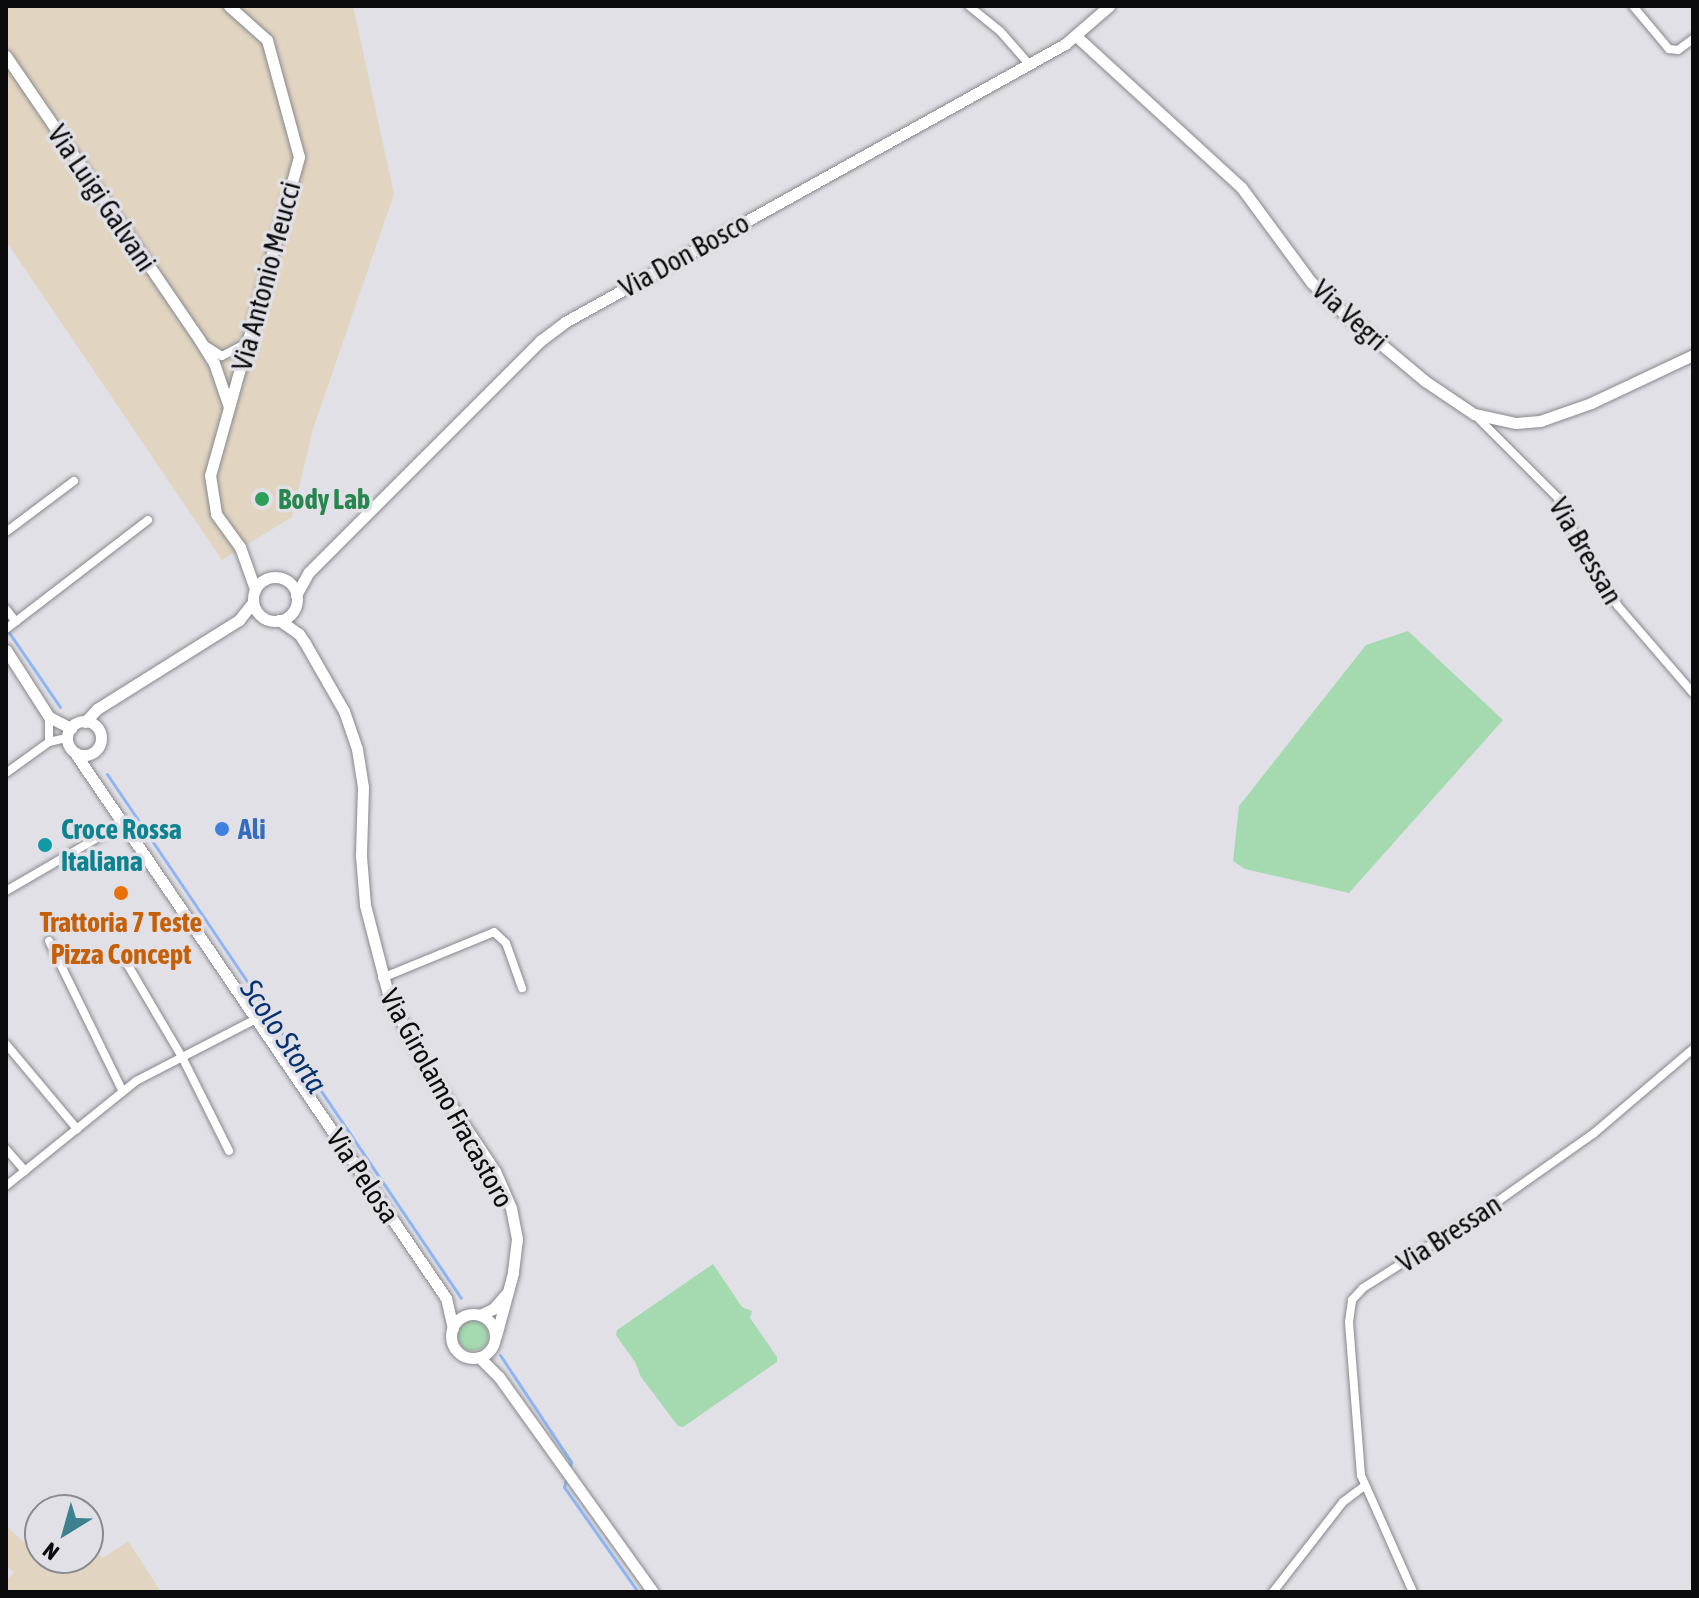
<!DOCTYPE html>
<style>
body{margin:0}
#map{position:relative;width:1699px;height:1598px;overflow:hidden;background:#e0e0e6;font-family:"Asap Condensed",sans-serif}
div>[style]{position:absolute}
.industrial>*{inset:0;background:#e1d5c1}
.green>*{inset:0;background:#a5dab1}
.round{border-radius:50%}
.stream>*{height:3px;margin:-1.5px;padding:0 1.5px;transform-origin:1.5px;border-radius:1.5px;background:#8fb5f2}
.roads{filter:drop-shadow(0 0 2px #87888d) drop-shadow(0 0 2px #87888d)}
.street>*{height:8px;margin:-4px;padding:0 4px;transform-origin:4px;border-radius:4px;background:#fff}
.secondary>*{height:11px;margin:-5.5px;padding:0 5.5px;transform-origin:5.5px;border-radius:5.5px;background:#fff}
.secondary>.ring{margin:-5.5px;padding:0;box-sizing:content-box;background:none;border:11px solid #fff;border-radius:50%}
.dots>*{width:22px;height:22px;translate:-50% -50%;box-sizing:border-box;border:4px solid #e0e0e6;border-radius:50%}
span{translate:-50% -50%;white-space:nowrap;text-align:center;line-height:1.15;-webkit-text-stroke:7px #e0e0e6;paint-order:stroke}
.street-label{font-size:28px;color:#0b0b0d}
.leisure-label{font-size:28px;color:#27864d;font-weight:700}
.left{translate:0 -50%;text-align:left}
.culture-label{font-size:28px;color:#0d838f;font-weight:700}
.shop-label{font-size:28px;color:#366cbe;font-weight:700}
.food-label{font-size:28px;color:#c56008;font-weight:700}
.water-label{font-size:30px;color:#063272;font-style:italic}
.frame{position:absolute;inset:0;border:8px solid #0b0b0d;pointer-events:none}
.north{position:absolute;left:24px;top:1494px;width:80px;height:80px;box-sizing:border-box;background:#e0e0e6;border:2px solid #8b8b8f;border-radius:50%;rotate:217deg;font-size:22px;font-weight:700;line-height:32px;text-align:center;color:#0b0b0d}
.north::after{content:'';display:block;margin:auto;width:28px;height:36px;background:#3c828e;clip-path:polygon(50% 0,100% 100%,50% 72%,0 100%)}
</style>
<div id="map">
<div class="industrial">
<div style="clip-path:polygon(6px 6px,353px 6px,394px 194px,313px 429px,292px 517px,222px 560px,6px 241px)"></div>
<div style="clip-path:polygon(6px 1526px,35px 1552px,40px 1550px,40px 1558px,88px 1558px,88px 1544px,103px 1558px,128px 1541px,161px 1592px,6px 1592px,6px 1580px,14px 1573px,6px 1565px)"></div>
</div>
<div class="green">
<div style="clip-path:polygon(1408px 631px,1503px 720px,1349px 893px,1245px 869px,1233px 861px,1239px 806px,1366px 645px)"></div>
<div style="clip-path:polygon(713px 1264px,742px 1307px,752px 1311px,750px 1318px,777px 1357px,777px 1362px,683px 1427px,678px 1426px,641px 1377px,635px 1362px,616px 1335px,617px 1330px)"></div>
<div class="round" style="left:458px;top:1321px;width:30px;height:30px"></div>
</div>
<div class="stream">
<div style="left:8px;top:631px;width:92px;rotate:55.6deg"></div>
<div style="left:107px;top:774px;width:632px;rotate:55.96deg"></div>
<div style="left:500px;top:1355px;width:128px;rotate:56.4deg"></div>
<div style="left:571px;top:1462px;width:7px;rotate:106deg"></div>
<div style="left:567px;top:1477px;width:10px;rotate:107deg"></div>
<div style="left:564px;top:1487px;width:128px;rotate:54.8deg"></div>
</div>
<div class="roads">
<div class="street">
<div style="left:969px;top:6px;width:40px;rotate:39deg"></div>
<div style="left:1000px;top:31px;width:44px;rotate:48.7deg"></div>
<div style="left:1633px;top:6px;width:56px;rotate:50.1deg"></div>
<div style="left:1669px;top:49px;width:9px;rotate:6deg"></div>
<div style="left:1678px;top:50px;width:19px;rotate:-36deg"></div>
<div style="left:205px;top:345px;width:20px;rotate:33deg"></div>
<div style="left:222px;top:356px;width:30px;rotate:-28deg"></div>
<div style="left:1474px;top:414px;width:119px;rotate:45deg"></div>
<div style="left:1558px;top:498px;width:63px;rotate:65.5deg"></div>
<div style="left:1584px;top:555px;width:61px;rotate:56.3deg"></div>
<div style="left:1618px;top:606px;width:115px;rotate:49.2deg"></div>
<div style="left:6px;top:532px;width:85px;rotate:-36.9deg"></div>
<div style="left:6px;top:609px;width:16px;rotate:52deg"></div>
<div style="left:6px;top:629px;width:179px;rotate:-37.5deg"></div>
<div style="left:49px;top:717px;width:25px;rotate:90deg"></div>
<div style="left:6px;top:773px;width:53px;rotate:-35.8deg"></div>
<div style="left:49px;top:742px;width:18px;rotate:-13deg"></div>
<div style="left:6px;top:891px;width:135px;rotate:-30.2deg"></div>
<div style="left:49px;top:941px;width:166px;rotate:63.9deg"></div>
<div style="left:126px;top:962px;width:110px;rotate:59.5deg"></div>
<div style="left:182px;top:1057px;width:105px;rotate:63.4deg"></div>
<div style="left:382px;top:978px;width:121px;rotate:-22.3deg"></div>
<div style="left:494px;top:932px;width:16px;rotate:43deg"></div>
<div style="left:506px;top:943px;width:48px;rotate:70.4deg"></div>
<div style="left:6px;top:1044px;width:111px;rotate:50.1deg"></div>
<div style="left:6px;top:1149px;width:29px;rotate:49deg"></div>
<div style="left:6px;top:1186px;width:167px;rotate:-38.9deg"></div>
<div style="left:136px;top:1081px;width:137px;rotate:-27.3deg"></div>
<div style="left:1273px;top:1592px;width:114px;rotate:-52.1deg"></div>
<div style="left:1343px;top:1502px;width:26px;rotate:-37deg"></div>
<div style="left:1413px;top:1592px;width:128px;rotate:-114deg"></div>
<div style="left:1361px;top:1475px;width:153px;rotate:-94.5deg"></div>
<div style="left:1349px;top:1322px;width:22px;rotate:-82deg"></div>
<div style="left:1352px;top:1300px;width:16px;rotate:-47deg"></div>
<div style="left:1363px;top:1288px;width:135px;rotate:-32.3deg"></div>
<div style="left:1477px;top:1216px;width:142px;rotate:-35.3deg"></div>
<div style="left:1593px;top:1134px;width:131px;rotate:-40.4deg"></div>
</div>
<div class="secondary">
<div style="left:229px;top:6px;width:51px;rotate:41.8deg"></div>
<div style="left:267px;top:40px;width:121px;rotate:74.7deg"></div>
<div style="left:299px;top:157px;width:330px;rotate:105.6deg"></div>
<div style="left:210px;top:475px;width:39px;rotate:81deg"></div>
<div style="left:216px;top:514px;width:41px;rotate:54deg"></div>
<div style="left:240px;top:547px;width:45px;rotate:70.3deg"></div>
<div style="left:1076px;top:36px;width:224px;rotate:42.5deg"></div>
<div style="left:1241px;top:187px;width:118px;rotate:53.6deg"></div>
<div style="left:1311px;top:282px;width:30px;rotate:45deg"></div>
<div style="left:1332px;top:303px;width:121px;rotate:40deg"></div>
<div style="left:1425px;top:381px;width:59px;rotate:34deg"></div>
<div style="left:1474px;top:414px;width:43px;rotate:12.1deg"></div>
<div style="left:1516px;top:423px;width:24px;rotate:-5deg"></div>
<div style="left:1540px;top:421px;width:54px;rotate:-19.4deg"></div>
<div style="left:1591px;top:403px;width:113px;rotate:-25.2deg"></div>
<div style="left:6px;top:56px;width:343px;rotate:55.7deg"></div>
<div style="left:199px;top:339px;width:28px;rotate:58deg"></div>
<div style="left:214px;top:363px;width:46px;rotate:71.2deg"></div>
<div class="ring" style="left:253px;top:577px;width:33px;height:33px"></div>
<div style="left:296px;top:595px;width:26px;rotate:-61deg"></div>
<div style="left:309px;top:572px;width:327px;rotate:-45deg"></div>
<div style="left:540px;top:341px;width:31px;rotate:-37deg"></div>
<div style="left:565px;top:322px;width:572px;rotate:-29.07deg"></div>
<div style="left:1065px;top:44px;width:58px;rotate:-40.8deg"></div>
<div style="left:279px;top:620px;width:24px;rotate:35deg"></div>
<div style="left:299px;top:634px;width:11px;rotate:56deg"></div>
<div style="left:305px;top:643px;width:78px;rotate:60.2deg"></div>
<div style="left:344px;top:711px;width:40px;rotate:71.1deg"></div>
<div style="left:357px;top:749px;width:38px;rotate:81deg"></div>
<div style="left:363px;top:787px;width:69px;rotate:91.7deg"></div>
<div style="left:361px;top:856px;width:49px;rotate:85.3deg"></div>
<div style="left:365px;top:905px;width:96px;rotate:75.5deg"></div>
<div style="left:389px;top:998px;width:83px;rotate:61.9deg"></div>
<div style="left:428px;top:1071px;width:120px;rotate:56.2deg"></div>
<div style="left:495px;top:1171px;width:40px;rotate:66.6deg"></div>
<div style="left:511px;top:1208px;width:32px;rotate:79deg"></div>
<div style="left:517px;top:1239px;width:34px;rotate:97deg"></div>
<div style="left:513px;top:1273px;width:65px;rotate:105.1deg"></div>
<div style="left:6px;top:650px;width:80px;rotate:57.3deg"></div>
<div style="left:49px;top:717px;width:25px;rotate:27deg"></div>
<div class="ring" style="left:67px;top:721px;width:23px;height:23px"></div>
<div style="left:85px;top:722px;width:18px;rotate:-47deg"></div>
<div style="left:97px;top:709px;width:168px;rotate:-32.1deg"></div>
<div style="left:239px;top:620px;width:23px;rotate:-52deg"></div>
<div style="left:75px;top:753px;width:659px;rotate:55.76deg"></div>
<div style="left:446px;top:1298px;width:31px;rotate:77deg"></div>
<div class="ring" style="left:451px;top:1314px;width:33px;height:33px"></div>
<div style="left:480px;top:1315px;width:14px;rotate:-25deg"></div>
<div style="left:493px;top:1309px;width:20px;rotate:-49deg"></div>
<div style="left:479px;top:1357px;width:28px;rotate:45deg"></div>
<div style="left:499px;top:1377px;width:264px;rotate:54.4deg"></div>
</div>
</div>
<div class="dots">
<div style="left:262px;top:499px;background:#2e9e5b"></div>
<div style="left:222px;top:829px;background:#3f7fe0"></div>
<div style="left:45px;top:845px;background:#0f9aa8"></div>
<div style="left:121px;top:893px;background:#e8710a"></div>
</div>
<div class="street-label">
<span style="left:102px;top:198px;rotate:56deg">Via Luigi Galvani</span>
<span style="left:684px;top:255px;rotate:-29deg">Via Don Bosco</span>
<span style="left:266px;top:276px;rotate:-75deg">Via Antonio Meucci</span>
<span style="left:1350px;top:315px;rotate:42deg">Via Vegri</span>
<span style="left:1586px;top:551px;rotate:60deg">Via Bressan</span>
<span style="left:447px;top:1098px;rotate:61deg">Via Girolamo Fracastoro</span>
<span style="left:363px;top:1176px;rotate:56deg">Via Pelosa</span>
<span style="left:1449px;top:1233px;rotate:-33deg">Via Bressan</span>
</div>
<div class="leisure-label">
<span class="left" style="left:278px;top:499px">Body Lab</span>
</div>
<div class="culture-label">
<span class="left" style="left:61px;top:845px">Croce Rossa<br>Italiana</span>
</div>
<div class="shop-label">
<span class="left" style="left:238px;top:829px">Ali</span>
</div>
<div class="food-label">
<span style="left:121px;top:938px">Trattoria 7 Teste<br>Pizza Concept</span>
</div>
<div class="water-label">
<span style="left:284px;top:1036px;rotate:56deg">Scolo Storta</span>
</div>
<div class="frame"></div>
<div class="north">N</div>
</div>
